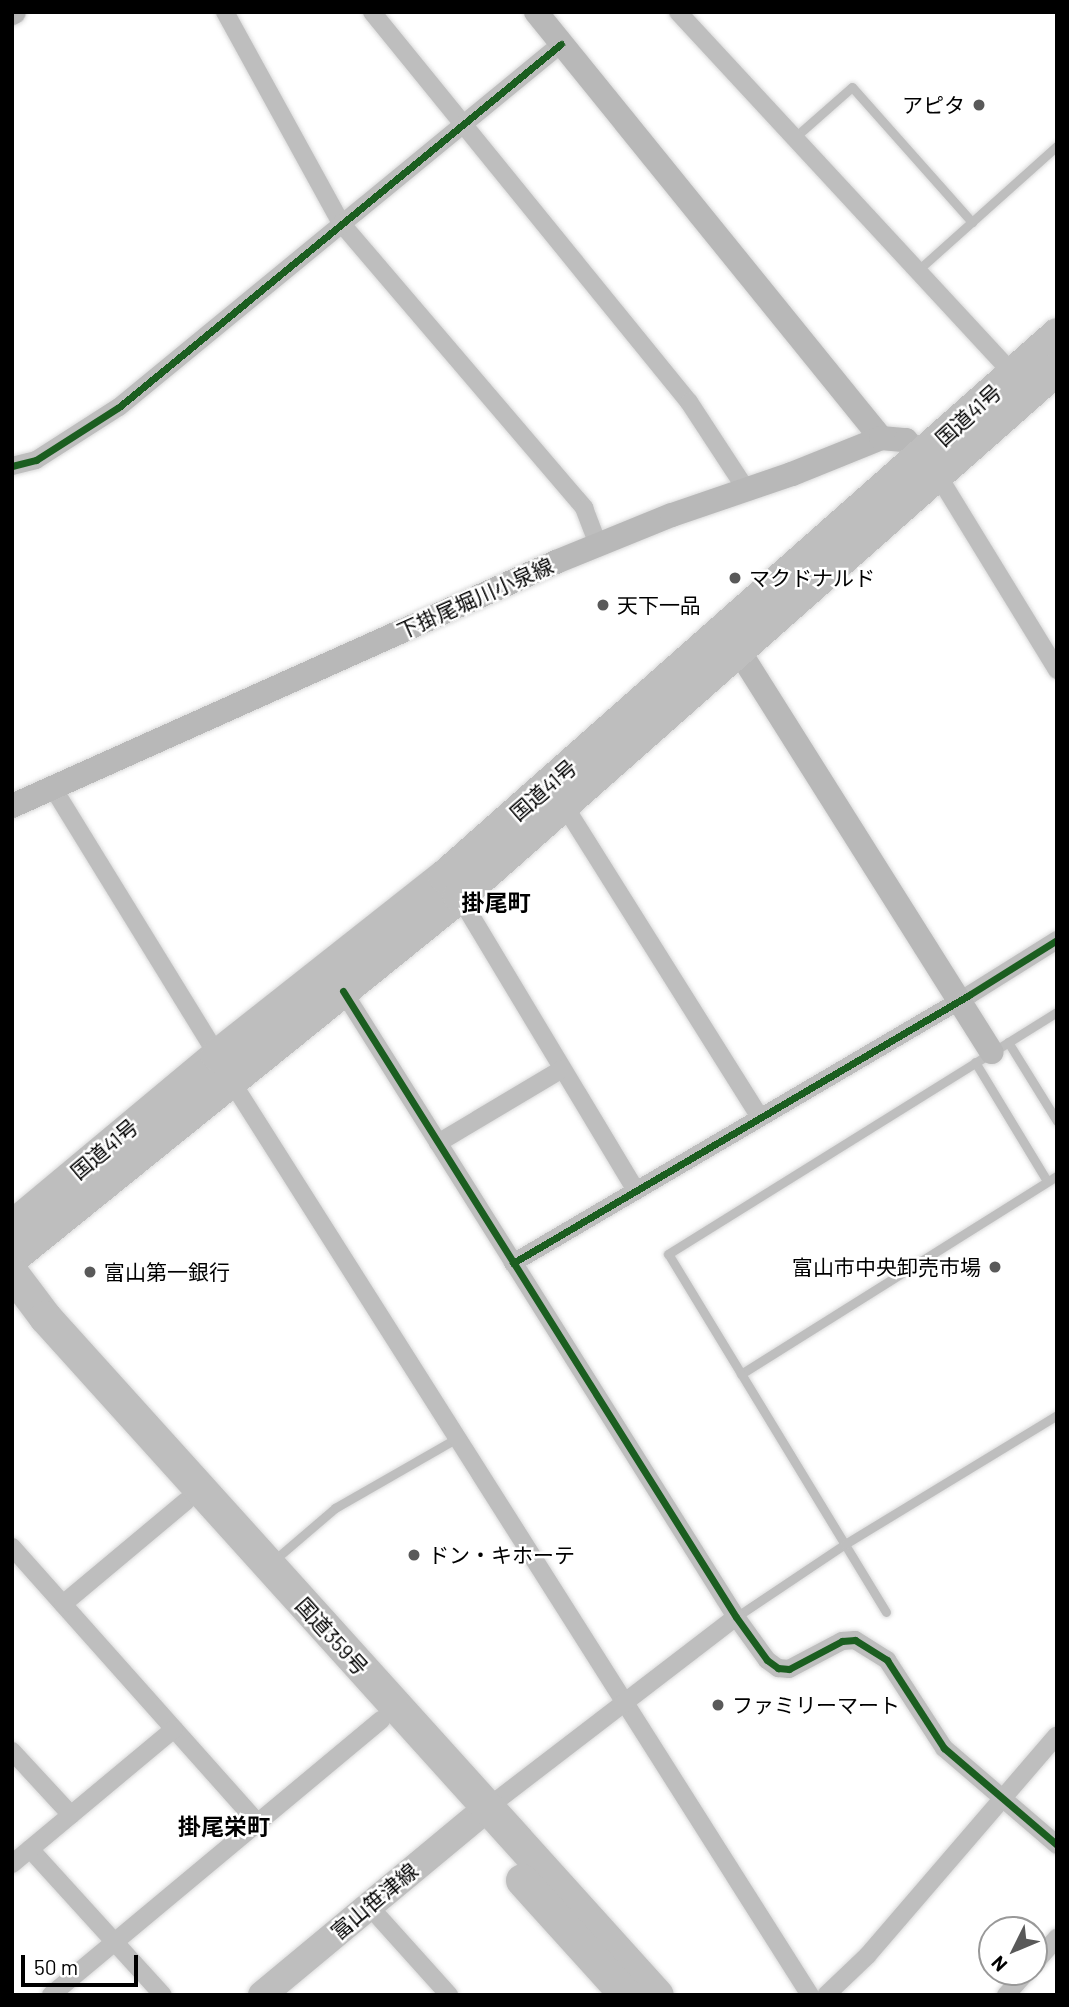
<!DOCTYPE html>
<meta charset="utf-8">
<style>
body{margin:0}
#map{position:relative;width:1069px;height:2007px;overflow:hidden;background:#fff;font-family:Barlow,"Noto Sans JP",sans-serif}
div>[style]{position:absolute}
.roads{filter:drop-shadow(0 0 2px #dbdbdb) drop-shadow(0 0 2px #dbdbdb)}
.lane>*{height:9px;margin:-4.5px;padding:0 4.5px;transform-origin:4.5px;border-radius:4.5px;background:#bebebe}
.street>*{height:18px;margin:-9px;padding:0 9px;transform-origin:9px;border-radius:9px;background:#bebebe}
.secondary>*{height:24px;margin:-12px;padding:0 12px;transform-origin:12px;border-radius:12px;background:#b8b8b8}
.primary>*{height:28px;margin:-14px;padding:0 14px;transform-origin:14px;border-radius:14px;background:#bebebe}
.highway>*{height:33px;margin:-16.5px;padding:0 16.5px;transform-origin:16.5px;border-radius:16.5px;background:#bebebe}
.cycleway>*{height:7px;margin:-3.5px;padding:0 3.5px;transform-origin:3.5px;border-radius:3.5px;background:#1b5e20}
.dots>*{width:19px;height:19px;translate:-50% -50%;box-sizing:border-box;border:4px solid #fff;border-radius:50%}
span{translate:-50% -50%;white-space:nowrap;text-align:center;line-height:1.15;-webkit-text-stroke:5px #fff;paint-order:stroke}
.poi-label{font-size:21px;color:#000}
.right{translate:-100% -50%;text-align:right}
.left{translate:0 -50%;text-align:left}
.street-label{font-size:21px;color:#000}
.neighbourhood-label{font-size:23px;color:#000;font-weight:700}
.frame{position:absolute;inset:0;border:14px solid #000;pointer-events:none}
.north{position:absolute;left:978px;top:1916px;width:70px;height:70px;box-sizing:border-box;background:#fff;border:2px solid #999;border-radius:50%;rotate:227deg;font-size:19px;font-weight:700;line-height:28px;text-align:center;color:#000}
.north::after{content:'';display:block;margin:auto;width:24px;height:32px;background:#595959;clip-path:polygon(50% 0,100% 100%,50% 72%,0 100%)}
.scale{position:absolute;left:21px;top:1955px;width:117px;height:32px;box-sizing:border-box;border:4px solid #000;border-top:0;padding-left:9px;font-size:21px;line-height:24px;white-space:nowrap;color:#000;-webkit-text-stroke:5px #fff;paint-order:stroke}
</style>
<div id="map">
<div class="roads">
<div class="lane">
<div style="left:794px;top:138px;width:77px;rotate:-41.3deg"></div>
<div style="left:852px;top:87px;width:181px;rotate:48.4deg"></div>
<div style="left:917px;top:271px;width:188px;rotate:-41.8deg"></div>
<div style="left:1008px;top:1042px;width:93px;rotate:58.2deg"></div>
<div style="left:975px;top:1062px;width:139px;rotate:58.8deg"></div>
<div style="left:741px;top:1374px;width:373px;rotate:-32.1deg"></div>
<div style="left:272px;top:1562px;width:83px;rotate:-40.6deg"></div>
<div style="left:335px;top:1508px;width:141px;rotate:-29.8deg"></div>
<div style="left:886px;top:1612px;width:419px;rotate:-121.3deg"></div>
<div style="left:668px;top:1254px;width:458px;rotate:-31.9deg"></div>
<div style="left:736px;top:1617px;width:131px;rotate:-33.8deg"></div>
<div style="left:845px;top:1544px;width:248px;rotate:-31.3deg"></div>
</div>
<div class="street">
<div style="left:225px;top:12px;width:241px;rotate:61.2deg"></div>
<div style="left:341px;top:223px;width:375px;rotate:49.5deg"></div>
<div style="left:584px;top:508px;width:39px;rotate:69deg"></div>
<div style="left:372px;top:12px;width:503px;rotate:50.9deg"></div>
<div style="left:689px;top:402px;width:104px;rotate:56.8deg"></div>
<div style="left:678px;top:12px;width:493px;rotate:47.2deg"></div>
<div style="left:12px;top:466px;width:25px;rotate:-14deg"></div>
<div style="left:36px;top:460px;width:98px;rotate:-32.6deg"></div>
<div style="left:119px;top:407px;width:572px;rotate:-39.4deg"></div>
<div style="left:937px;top:474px;width:230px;rotate:58.5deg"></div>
<div style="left:53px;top:788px;width:313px;rotate:58.4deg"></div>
<div style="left:564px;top:805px;width:369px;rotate:57.9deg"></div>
<div style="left:459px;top:896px;width:344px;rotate:59deg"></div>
<div style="left:343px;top:991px;width:739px;rotate:57.88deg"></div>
<div style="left:736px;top:1617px;width:53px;rotate:54.2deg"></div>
<div style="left:767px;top:1660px;width:14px;rotate:36deg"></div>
<div style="left:778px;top:1668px;width:11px;rotate:5deg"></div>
<div style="left:789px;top:1669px;width:60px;rotate:-27.8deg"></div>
<div style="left:842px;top:1641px;width:13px;rotate:-4deg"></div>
<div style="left:855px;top:1640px;width:38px;rotate:32deg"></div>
<div style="left:887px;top:1660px;width:105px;rotate:57.1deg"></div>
<div style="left:944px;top:1748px;width:149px;rotate:40.6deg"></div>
<div style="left:230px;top:1079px;width:1084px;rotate:57.66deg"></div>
<div style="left:438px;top:1143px;width:144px;rotate:-30.8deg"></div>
<div style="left:513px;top:1263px;width:529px;rotate:-30.44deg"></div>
<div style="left:969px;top:995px;width:104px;rotate:-32deg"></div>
<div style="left:12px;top:1547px;width:370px;rotate:48.3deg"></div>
<div style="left:63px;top:1604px;width:160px;rotate:-39.9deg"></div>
<div style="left:12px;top:1751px;width:87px;rotate:47.3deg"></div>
<div style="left:487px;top:1808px;width:314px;rotate:-37.5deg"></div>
<div style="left:30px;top:1849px;width:197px;rotate:47.7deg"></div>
<div style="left:12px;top:1864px;width:211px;rotate:-39.8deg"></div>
<div style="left:369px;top:1906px;width:120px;rotate:48deg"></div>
<div style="left:1034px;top:1964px;width:35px;rotate:-49deg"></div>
<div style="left:51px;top:1995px;width:430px;rotate:-39.8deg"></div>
<div style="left:826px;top:1995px;width:57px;rotate:-43.6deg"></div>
<div style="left:867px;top:1956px;width:291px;rotate:-49.3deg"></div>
<div style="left:1006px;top:1995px;width:31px;rotate:-48deg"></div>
</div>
<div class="secondary">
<div style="left:536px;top:12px;width:548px;rotate:51deg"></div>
<div style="left:12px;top:13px;width:2px;rotate:-27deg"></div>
<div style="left:727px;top:637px;width:18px;rotate:49deg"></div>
<div style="left:739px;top:651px;width:474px;rotate:57.8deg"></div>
<div style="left:12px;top:806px;width:596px;rotate:-24.16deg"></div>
<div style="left:556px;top:562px;width:125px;rotate:-22.1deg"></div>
<div style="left:672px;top:515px;width:127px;rotate:-18.9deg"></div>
<div style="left:792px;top:474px;width:96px;rotate:-22deg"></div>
<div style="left:881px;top:438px;width:25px;rotate:5deg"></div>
<div style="left:906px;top:440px;width:35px;rotate:49deg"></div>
</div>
<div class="primary">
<div style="left:262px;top:1995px;width:293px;rotate:-39.7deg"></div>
</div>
<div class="highway">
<div style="left:12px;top:1226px;width:267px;rotate:-39.8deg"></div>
<div style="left:217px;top:1055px;width:289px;rotate:-38.3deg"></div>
<div style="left:444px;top:876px;width:818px;rotate:-41.48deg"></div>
<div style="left:12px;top:1257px;width:575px;rotate:-38.92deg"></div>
<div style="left:459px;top:896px;width:798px;rotate:-41.44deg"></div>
<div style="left:12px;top:1273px;width:55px;rotate:53.1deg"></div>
<div style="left:45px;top:1317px;width:913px;rotate:47.93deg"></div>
<div style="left:522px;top:1880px;width:155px;rotate:47.9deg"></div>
</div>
</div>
<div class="cycleway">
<div style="left:12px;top:466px;width:25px;rotate:-14deg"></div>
<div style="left:36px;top:460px;width:98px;rotate:-32.6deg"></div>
<div style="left:119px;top:407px;width:572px;rotate:-39.4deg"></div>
<div style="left:343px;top:991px;width:739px;rotate:57.88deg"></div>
<div style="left:736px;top:1617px;width:53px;rotate:54.2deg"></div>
<div style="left:767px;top:1660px;width:14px;rotate:36deg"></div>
<div style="left:778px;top:1668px;width:11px;rotate:5deg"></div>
<div style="left:789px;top:1669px;width:60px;rotate:-27.8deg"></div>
<div style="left:842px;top:1641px;width:13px;rotate:-4deg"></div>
<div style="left:855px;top:1640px;width:38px;rotate:32deg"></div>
<div style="left:887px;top:1660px;width:105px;rotate:57.1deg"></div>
<div style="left:944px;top:1748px;width:149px;rotate:40.6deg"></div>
<div style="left:513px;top:1263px;width:529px;rotate:-30.44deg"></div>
<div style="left:969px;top:995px;width:104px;rotate:-32deg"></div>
</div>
<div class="dots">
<div style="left:979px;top:105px;background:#595959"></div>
<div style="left:735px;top:578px;background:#595959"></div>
<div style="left:603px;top:605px;background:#595959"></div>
<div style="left:995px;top:1267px;background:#595959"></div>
<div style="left:90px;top:1272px;background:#595959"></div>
<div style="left:414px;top:1555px;background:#595959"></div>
<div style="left:718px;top:1705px;background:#595959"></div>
</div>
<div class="poi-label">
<span class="right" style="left:965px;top:105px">アピタ</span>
<span class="left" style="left:749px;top:578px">マクドナルド</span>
<span class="left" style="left:617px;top:605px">天下一品</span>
<span class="right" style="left:981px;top:1267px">富山市中央卸売市場</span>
<span class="left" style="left:104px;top:1272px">富山第一銀行</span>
<span class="left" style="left:428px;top:1555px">ドン・キホーテ</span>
<span class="left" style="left:732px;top:1705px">ファミリーマート</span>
</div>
<div class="street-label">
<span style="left:968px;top:415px;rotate:-42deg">国道41号</span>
<span style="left:475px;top:598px;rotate:-24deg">下掛尾堀川小泉線</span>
<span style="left:543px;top:790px;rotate:-41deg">国道41号</span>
<span style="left:104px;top:1149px;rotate:-40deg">国道41号</span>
<span style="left:332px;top:1636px;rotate:48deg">国道359号</span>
<span style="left:374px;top:1901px;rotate:-40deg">富山笹津線</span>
</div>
<div class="neighbourhood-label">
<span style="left:496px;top:902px">掛尾町</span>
<span style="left:224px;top:1826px">掛尾栄町</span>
</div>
<div class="frame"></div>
<div class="north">N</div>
<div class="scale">50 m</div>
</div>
